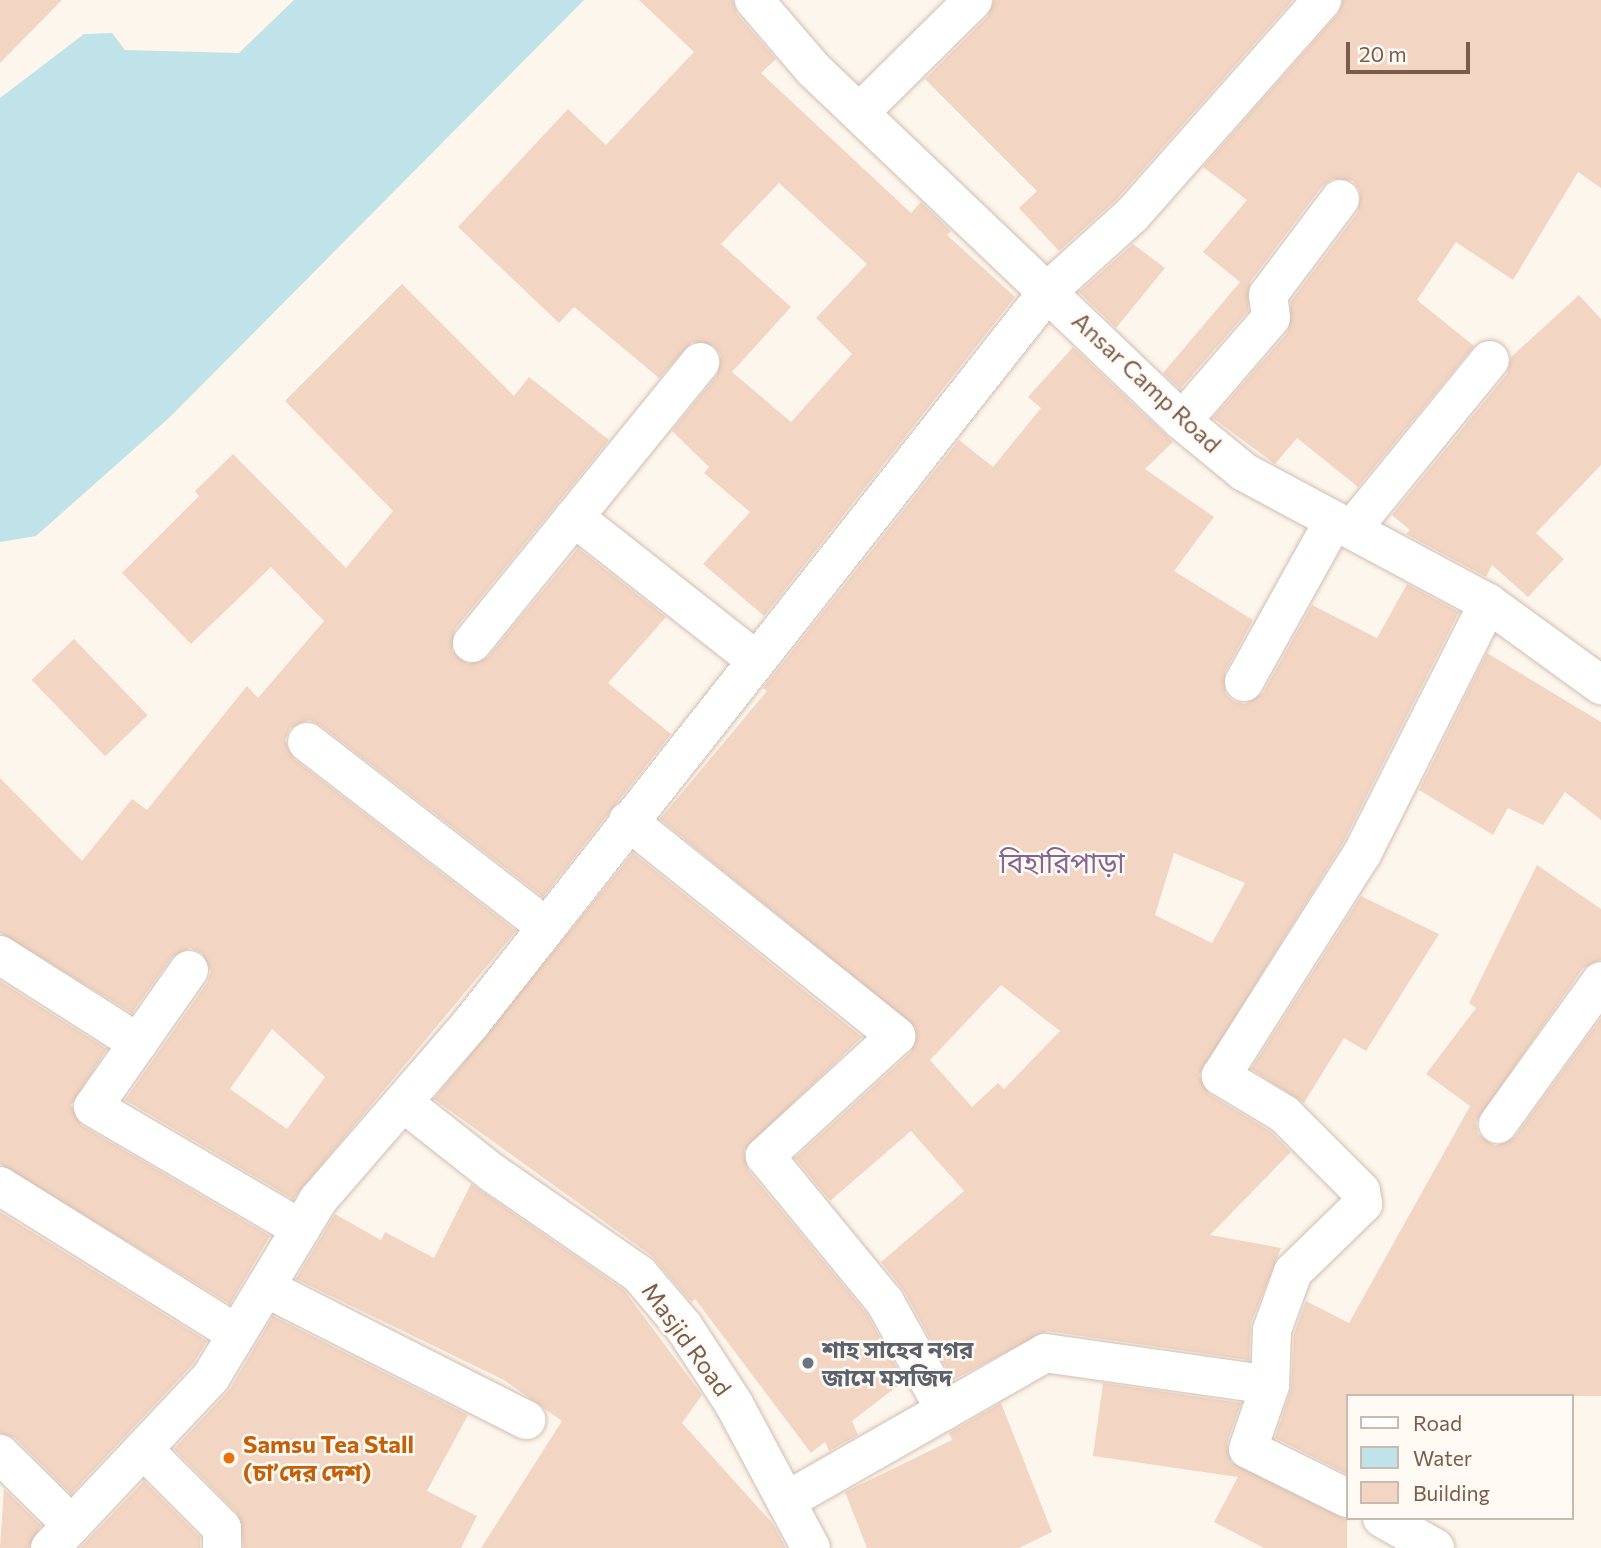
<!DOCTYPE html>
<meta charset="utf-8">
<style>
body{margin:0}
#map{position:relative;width:1601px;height:1548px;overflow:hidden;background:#fdf6ec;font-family:Commissioner,"Noto Sans Bengali",sans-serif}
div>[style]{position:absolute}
.water>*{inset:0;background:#bfe3e8}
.building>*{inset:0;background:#f3d5c3;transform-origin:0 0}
.roads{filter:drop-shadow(0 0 2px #d1beb0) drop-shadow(0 0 2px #d1beb0)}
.street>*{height:38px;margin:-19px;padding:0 19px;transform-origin:19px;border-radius:19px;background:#fff}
.dots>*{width:19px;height:19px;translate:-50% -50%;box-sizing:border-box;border:4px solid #fffaf3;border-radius:50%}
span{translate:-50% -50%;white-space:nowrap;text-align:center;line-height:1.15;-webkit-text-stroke:5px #fffaf3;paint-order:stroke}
.street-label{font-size:24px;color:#7a5c4d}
.worship-label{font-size:24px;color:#5b616d;font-weight:700}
.left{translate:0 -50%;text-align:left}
.food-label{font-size:24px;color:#c56008;font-weight:700}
.quarter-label{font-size:28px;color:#846695}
.legend{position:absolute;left:1346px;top:1394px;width:228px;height:126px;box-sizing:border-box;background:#fffaf3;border:2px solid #cabbb1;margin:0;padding:9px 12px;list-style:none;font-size:21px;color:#7a5c4d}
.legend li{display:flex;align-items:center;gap:14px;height:35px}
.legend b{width:35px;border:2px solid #cabbb1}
.scale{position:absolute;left:1346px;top:42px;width:124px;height:32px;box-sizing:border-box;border:4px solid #7a5c4d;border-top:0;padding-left:9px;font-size:21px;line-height:24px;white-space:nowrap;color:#7a5c4d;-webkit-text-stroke:5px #fffaf3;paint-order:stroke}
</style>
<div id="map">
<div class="water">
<div style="clip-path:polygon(294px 0,584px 0,170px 417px,36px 536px,0 542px,0 98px,84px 34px,112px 33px,125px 50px,239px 53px)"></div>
</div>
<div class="building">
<div style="clip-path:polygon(0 0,62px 0,0 63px)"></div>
<div style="clip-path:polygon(evenodd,639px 0,733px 0,737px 14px,776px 59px,761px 73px,911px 213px,921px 202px,951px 231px,947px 235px,1015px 297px,764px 616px,703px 564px,750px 512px,704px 473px,709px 467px,672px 431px,717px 375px,721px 355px,714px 346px,692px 342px,659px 378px,574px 307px,559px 323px,458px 227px,568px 109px,606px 145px,694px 52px,639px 0,779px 183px,867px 264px,816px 318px,852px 354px,791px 422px,732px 372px,791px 307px,721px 244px,779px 183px)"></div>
<div style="clip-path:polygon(994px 0,1293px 0,1116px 200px,1059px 251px,1019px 208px,1037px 191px,925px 79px,988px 16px)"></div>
<div style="clip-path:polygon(1343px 0,1601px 0,1601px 188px,1578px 172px,1513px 280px,1456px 242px,1417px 300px,1474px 346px,1358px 487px,1297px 438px,1275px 464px,1213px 418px,1288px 332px,1291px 301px,1358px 212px,1360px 191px,1353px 181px,1332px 179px,1322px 186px,1250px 282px,1248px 311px,1180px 389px,1163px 373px,1240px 282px,1203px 252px,1247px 200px,1203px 167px,1338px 14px)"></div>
<div style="clip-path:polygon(1133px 244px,1165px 268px,1116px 328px,1079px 292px)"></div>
<div style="clip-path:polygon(evenodd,402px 284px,514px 396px,529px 377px,609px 440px,455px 629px,452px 651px,468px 664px,488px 657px,578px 548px,666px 617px,608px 683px,671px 734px,543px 897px,320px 725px,309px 720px,290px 728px,285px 740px,294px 759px,516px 931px,293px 1199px,125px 1100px,207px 983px,211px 971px,202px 953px,190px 948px,172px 957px,132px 1013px,0 933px,0 778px,82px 861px,132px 799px,147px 810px,247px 686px,258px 698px,324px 621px,271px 567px,191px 644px,122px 573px,199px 496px,195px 491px,233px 454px,346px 568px,393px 511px,285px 401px,402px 284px,272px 1029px,325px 1077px,287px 1129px,230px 1089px,272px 1029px)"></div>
<div style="clip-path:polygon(1579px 295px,1601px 319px,1601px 465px,1536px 533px,1564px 559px,1528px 597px,1492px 565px,1486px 577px,1406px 534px,1410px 530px,1392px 515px,1507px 374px,1511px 357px)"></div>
<div style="clip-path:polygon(evenodd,1073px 347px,1173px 442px,1145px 469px,1214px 517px,1174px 571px,1253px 620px,1225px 672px,1225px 693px,1233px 701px,1245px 704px,1263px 693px,1312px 605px,1377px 638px,1407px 584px,1459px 612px,1343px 843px,1199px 1075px,1209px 1094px,1270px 1131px,1291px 1152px,1210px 1235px,1281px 1248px,1251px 1323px,1249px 1360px,1047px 1331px,953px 1380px,904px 1291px,881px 1262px,964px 1191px,911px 1131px,830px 1201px,795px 1158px,911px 1052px,916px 1028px,660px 819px,767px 691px,763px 688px,959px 440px,993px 467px,1041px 408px,1028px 397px,1073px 347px,1174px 853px,1245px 883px,1212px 943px,1155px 915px,1174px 853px,1073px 347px,1001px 985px,1060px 1031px,1004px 1089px,998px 1083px,972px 1107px,930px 1060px,1001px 985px)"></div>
<div style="left:74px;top:639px;width:106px;height:59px;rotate:46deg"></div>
<div style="clip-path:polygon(1487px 653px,1601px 722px,1601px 820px,1565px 792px,1543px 825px,1508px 808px,1493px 835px,1419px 790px)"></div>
<div style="clip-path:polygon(633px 853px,862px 1037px,744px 1150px,748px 1170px,867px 1314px,904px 1381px,852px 1421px,858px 1435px,829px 1451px,825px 1442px,811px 1453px,695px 1299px,691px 1302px,652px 1256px,434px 1099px)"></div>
<div style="clip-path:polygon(1537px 865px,1601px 909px,1601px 960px,1583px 968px,1476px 1122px,1478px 1134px,1495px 1146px,1515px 1137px,1601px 1018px,1601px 1396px,1347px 1396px,1347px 1474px,1275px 1438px,1291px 1389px,1294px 1334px,1306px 1301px,1349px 1323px,1470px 1106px,1426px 1074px,1476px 1008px,1469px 1003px)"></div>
<div style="clip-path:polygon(1361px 896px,1439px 934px,1366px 1051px,1344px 1038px,1304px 1103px,1251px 1069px)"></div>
<div style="clip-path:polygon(0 981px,107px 1049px,71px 1105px,81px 1125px,270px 1236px,230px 1304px,0 1164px)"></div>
<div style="clip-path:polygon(471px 1184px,624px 1290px,702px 1395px,682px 1423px,773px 1524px,786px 1548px,481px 1548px,562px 1421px,504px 1380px,296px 1279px,335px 1214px,381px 1240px,385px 1232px,434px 1258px)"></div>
<div style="clip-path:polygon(0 1212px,207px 1341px,193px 1364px,71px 1494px,15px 1438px,0 1433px)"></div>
<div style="clip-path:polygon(273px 1316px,468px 1415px,427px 1491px,477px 1516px,461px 1548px,244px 1548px,237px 1513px,174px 1449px,230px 1389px)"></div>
<div style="clip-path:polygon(1103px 1383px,1241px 1403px,1227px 1443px,1231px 1462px,1347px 1520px,1347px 1548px,1264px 1548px,1214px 1522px,1238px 1477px,1093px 1456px)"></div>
<div style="clip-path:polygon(1001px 1403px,1052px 1532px,1019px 1548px,867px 1548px,845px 1492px,952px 1440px,949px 1433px)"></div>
<div style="clip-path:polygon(144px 1481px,200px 1537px,200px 1548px,80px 1548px)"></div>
<div style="clip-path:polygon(4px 1489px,41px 1525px,29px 1548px,0 1548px)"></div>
</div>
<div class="roads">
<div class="street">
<div style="left:754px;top:0;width:92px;rotate:49.4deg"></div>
<div style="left:814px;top:70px;width:509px;rotate:43.65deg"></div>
<div style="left:1182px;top:421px;width:80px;rotate:39.4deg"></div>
<div style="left:1244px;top:472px;width:277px;rotate:28.2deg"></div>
<div style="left:1488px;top:603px;width:140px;rotate:36deg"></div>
<div style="left:860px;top:112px;width:159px;rotate:-44.7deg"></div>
<div style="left:1182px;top:421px;width:136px;rotate:-49.2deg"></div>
<div style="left:1271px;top:318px;width:23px;rotate:-97deg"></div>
<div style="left:1268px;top:295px;width:120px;rotate:-53.1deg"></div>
<div style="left:574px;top:517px;width:231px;rotate:38.2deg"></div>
<div style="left:1352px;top:529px;width:218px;rotate:-50.8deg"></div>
<div style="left:472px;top:643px;width:362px;rotate:-50.9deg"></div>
<div style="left:1244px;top:682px;width:185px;rotate:-60.9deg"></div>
<div style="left:307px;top:742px;width:302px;rotate:37.7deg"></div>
<div style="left:628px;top:821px;width:344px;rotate:38.7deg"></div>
<div style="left:896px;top:1036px;width:178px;rotate:137.5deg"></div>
<div style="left:765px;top:1156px;width:189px;rotate:50.6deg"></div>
<div style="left:885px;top:1302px;width:124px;rotate:60.9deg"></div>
<div style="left:0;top:955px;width:164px;rotate:32.5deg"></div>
<div style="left:189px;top:970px;width:167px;rotate:125deg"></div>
<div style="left:93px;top:1107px;width:241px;rotate:30.4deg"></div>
<div style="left:405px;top:1104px;width:110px;rotate:38.3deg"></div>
<div style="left:491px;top:1172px;width:180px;rotate:34.6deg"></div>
<div style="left:639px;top:1274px;width:70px;rotate:49.7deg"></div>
<div style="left:684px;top:1327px;width:92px;rotate:57deg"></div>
<div style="left:734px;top:1404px;width:163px;rotate:61.9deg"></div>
<div style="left:1498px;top:1124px;width:176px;rotate:-54.2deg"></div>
<div style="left:0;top:1186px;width:279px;rotate:32deg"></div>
<div style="left:266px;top:1288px;width:292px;rotate:26.9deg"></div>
<div style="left:144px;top:1450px;width:110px;rotate:45deg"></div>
<div style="left:222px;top:1528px;width:20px;rotate:90deg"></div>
<div style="left:0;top:1454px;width:101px;rotate:44.6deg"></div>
<div style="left:1347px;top:1498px;width:110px;rotate:-153.7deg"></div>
<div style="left:1248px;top:1449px;width:68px;rotate:-71deg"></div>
<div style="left:1270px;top:1385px;width:55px;rotate:-87.9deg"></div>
<div style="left:1272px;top:1330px;width:62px;rotate:-70.1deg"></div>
<div style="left:1293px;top:1272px;width:98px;rotate:-44.2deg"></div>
<div style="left:1363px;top:1204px;width:13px;rotate:-99deg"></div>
<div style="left:1361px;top:1191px;width:109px;rotate:-135deg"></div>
<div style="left:1284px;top:1114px;width:74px;rotate:-148.9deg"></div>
<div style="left:1221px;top:1076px;width:263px;rotate:-57.6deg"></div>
<div style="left:1362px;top:854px;width:281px;rotate:-63.3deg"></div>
<div style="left:786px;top:1501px;width:298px;rotate:-29.7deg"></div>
<div style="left:1045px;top:1353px;width:227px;rotate:8.1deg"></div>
<div style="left:1382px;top:1518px;width:61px;rotate:29.5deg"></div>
<div style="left:50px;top:1548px;width:235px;rotate:-46.7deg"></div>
<div style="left:211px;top:1377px;width:207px;rotate:-58.8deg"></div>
<div style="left:318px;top:1200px;width:235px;rotate:-49.1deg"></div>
<div style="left:472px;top:1022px;width:932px;rotate:-51.75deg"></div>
<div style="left:1049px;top:290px;width:112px;rotate:-42.1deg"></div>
<div style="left:1132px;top:215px;width:287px;rotate:-48.5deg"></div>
</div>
</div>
<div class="dots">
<div style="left:808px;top:1363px;background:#6b7280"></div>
<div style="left:229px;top:1458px;background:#e8710a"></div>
</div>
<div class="street-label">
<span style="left:1147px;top:382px;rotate:43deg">Ansar Camp Road</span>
<span style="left:687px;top:1339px;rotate:54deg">Masjid Road</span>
</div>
<div class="worship-label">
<span class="left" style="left:822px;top:1363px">শাহ সাহেব নগর<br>জামে মসজিদ</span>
</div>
<div class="food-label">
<span class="left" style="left:243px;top:1458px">Samsu Tea Stall<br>(চা’দের দেশ)</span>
</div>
<div class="quarter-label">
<span style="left:1062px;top:862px">বিহারিপাড়া</span>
</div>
<ul class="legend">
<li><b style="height:9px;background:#fff"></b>Road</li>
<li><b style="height:19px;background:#bfe3e8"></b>Water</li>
<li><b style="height:19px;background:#f3d5c3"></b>Building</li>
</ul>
<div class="scale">20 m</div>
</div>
